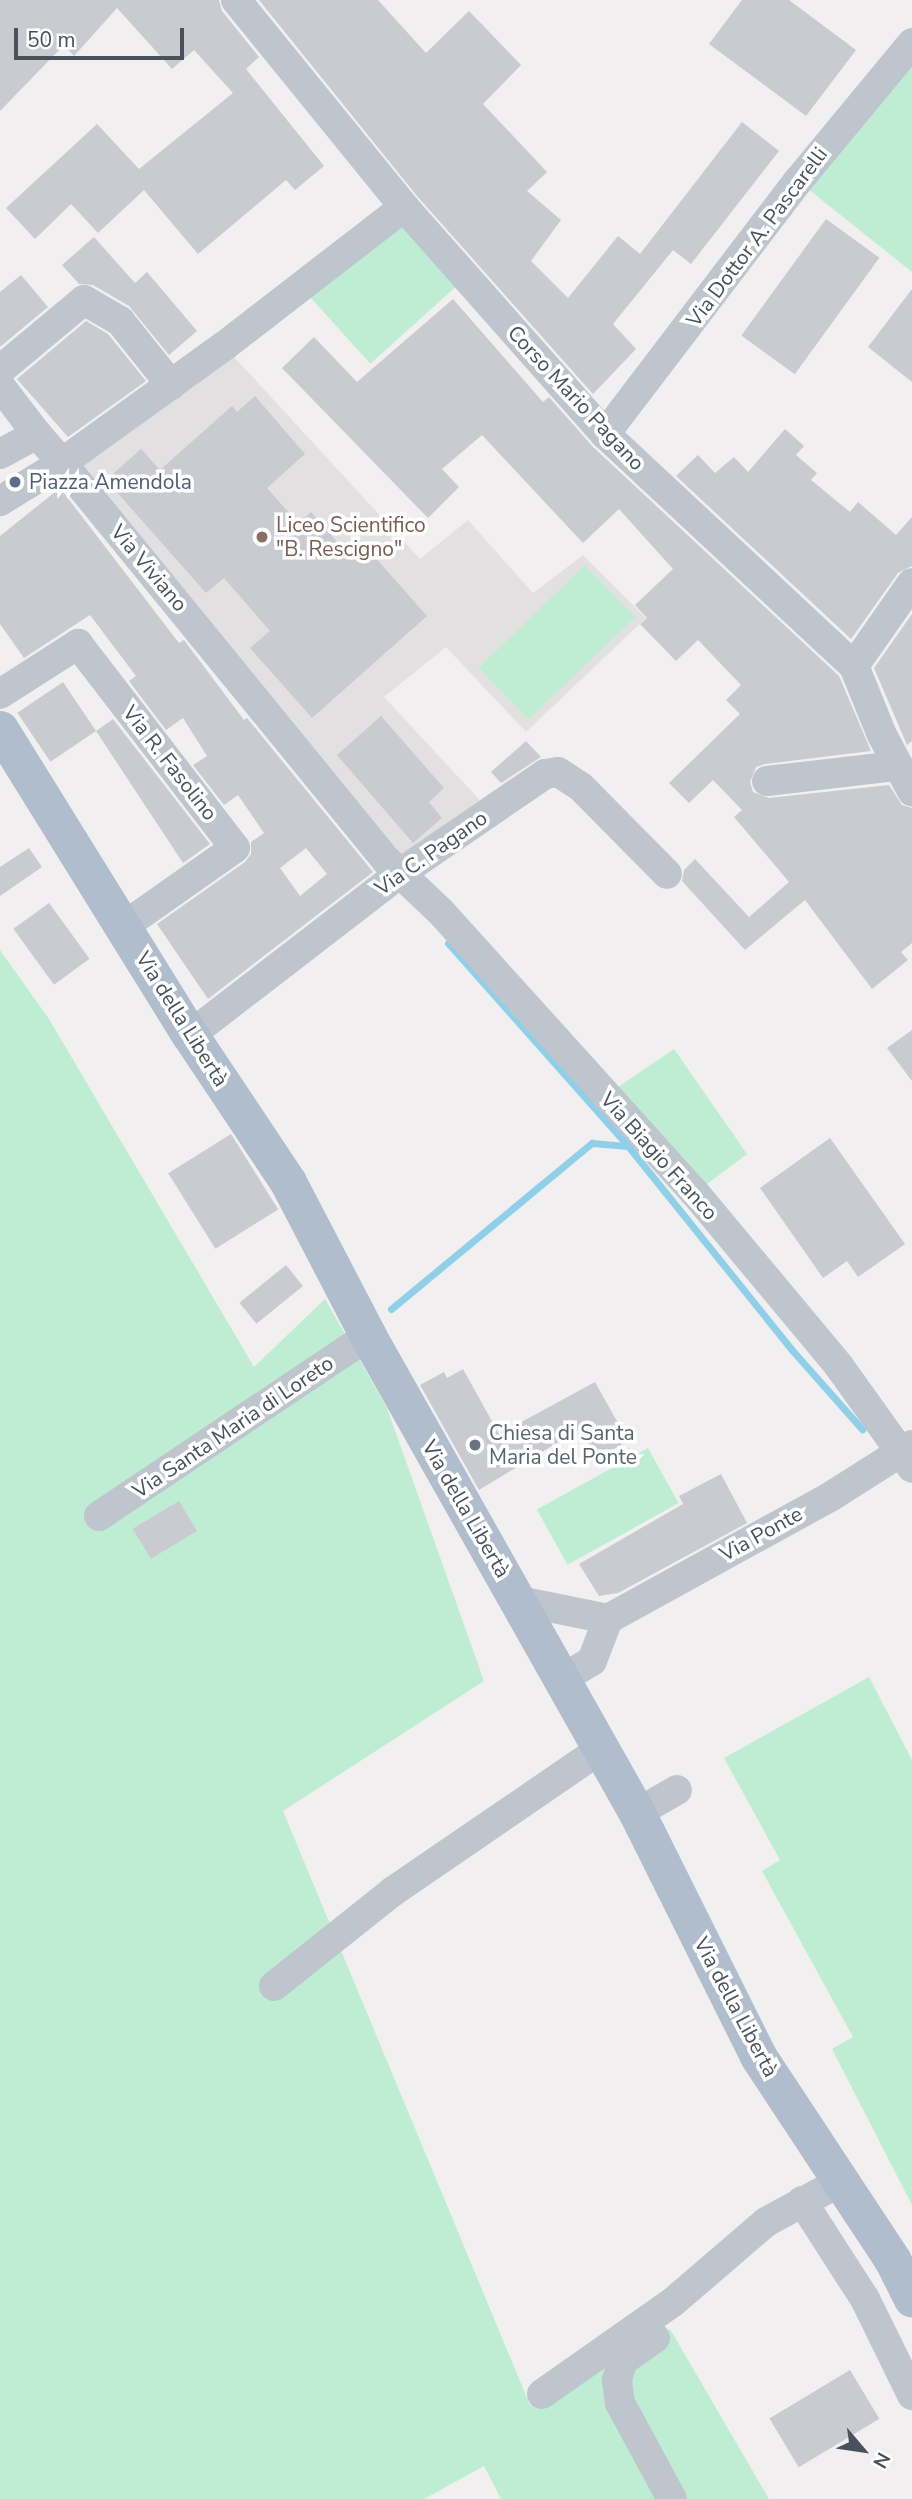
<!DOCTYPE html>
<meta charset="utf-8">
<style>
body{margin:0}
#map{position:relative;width:912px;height:2499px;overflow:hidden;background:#f1efef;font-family:"Nunito Sans",sans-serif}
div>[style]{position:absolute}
.education>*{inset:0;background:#e2e0e1}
.green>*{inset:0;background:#bfedd4;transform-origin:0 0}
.stream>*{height:7px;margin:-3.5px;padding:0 3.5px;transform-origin:3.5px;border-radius:3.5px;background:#8fd0e8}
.building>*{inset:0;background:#c9cbd1;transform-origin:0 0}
.minor>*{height:30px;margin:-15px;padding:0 15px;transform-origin:15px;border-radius:15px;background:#bec5cd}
.major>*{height:37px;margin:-18.5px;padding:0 18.5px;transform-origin:18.5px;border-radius:18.5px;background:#b0bdcc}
.dots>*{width:19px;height:19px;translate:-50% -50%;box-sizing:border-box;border:4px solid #fff;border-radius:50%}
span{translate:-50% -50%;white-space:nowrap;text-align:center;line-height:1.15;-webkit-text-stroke:7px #fff;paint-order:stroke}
.street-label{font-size:21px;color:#48515c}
.service-label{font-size:21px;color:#4e5e75}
.left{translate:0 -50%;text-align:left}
.education-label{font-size:21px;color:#785e54}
.worship-label{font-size:21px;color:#5b616d}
.north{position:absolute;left:828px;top:2415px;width:70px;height:70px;-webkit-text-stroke:5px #fff;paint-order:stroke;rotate:119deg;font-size:19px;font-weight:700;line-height:28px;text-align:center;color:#48515c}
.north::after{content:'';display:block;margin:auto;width:24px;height:32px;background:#48515c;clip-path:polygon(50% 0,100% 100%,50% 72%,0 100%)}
.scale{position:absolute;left:14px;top:28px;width:170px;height:32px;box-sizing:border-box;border:4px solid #48515c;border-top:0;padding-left:9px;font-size:21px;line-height:24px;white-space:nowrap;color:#48515c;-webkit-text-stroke:5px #fff;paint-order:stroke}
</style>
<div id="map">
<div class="education">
<div style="clip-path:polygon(224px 346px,420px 559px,468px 520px,533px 593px,583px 555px,646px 618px,526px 732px,446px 647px,384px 697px,490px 811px,399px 874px,62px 463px)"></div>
</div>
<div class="green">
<div style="clip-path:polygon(912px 52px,912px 272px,798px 181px)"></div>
<div style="left:404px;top:207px;width:94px;height:130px;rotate:48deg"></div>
<div style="left:585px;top:565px;width:72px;height:148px;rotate:46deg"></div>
<div style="clip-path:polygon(0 950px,49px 1019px,254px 1367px,325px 1299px,387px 1408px,484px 1681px,283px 1811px,530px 2405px,670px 2329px,769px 2499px,501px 2499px,484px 2466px,424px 2499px,0 2499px)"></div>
<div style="clip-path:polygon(674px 1049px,747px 1154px,695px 1193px,605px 1096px)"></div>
<div style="left:648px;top:1448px;width:63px;height:127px;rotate:61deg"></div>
<div style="clip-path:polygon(869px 1677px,912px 1760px,912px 2205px,832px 2049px,853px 2037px,762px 1871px,780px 1860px,724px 1758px)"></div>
</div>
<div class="stream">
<div style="left:448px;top:943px;width:271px;rotate:48.4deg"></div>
<div style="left:628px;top:1146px;width:262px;rotate:51.2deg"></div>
<div style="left:792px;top:1350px;width:106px;rotate:48.5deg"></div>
<div style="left:391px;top:1309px;width:261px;rotate:-39.6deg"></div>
<div style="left:592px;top:1143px;width:36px;rotate:5deg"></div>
</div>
<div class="building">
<div style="clip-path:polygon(0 0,219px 0,222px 11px,259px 57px,246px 69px,324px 166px,295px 190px,286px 180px,198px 254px,144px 190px,98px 233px,71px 204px,35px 239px,6px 208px,97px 124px,139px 169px,233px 93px,194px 50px,172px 69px,117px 8px,74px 56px,64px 45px,0 111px)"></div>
<div style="clip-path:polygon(259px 0,378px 0,426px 53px,469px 11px,521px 65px,483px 104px,547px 172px,527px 191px,561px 220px,531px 261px,568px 298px,618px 236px,640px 254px,742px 122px,779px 151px,691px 264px,673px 250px,613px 324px,636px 349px,593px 394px,417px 196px)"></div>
<div style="clip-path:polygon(742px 0,789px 0,856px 50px,806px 116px,709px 44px)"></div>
<div style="left:826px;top:219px;width:66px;height:144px;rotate:36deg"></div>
<div style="clip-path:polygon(94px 237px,135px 283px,147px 272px,197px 331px,169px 355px,129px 306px,93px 285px,79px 284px,62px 265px)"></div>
<div style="clip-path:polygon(21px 275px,48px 307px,0 347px,0 292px)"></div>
<div style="clip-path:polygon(912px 289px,912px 382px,868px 347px)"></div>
<div style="clip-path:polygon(453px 299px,543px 402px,549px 397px,593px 447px,839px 676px,871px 751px,765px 764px,756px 767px,750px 782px,753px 792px,769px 798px,889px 785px,902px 805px,912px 808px,912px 943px,901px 952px,908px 960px,872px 989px,805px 900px,745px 950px,682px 881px,684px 870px,695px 859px,749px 917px,789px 882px,734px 817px,742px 810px,713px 780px,689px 803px,669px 783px,740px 714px,726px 700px,741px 685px,698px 640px,676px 661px,640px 624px,647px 618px,635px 605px,673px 569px,619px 509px,583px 543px,482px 435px,442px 469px,459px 487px,428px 518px,282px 368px,314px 337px,357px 382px)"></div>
<div style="clip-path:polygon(86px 321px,108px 334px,146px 381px,68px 437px,17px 379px)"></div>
<div style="clip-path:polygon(255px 396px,305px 454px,267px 488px,298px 523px,311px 512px,344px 550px,358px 538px,427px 616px,312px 718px,250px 648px,270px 631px,224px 578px,206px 593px,106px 480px,141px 449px,160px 470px,232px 406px,237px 412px)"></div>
<div style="clip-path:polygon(785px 429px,804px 446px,796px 455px,817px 473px,811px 480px,850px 512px,858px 502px,896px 535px,912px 517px,912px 566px,898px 573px,851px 639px,676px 476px,698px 455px,715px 473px,734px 457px,748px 472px)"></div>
<div style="clip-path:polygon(evenodd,60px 488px,179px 643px,184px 640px,244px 720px,247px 718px,373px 872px,208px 999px,157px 924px,245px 862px,251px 854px,251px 842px,264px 833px,238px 795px,224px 805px,193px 765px,207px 756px,183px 718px,166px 730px,129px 681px,136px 676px,90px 615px,24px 658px,0 624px,0 536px,60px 488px,306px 848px,327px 874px,300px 896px,280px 868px,306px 848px)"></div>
<div style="clip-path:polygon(912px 614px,912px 741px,907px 745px,874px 668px)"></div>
<div style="left:63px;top:682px;width:59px;height:55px;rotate:56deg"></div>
<div style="clip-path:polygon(381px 716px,444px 788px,429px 802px,442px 818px,413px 843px,337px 755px)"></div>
<div style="clip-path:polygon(113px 719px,210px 844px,183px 863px,96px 731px)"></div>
<div style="clip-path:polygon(526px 741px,541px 757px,501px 783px,491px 772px)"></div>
<div style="clip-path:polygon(29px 848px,42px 867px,0 896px,0 867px)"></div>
<div style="left:49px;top:903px;width:69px;height:44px;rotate:54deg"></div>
<div style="clip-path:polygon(912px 1030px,912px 1081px,887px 1048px)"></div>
<div style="left:231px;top:1134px;width:89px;height:74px;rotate:58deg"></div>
<div style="clip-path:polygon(830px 1138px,905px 1244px,858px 1277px,847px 1261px,823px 1278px,760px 1188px)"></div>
<div style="left:286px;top:1265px;width:27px;height:60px;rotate:51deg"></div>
<div style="clip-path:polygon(463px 1369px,499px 1434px,595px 1382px,628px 1441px,596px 1459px,580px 1429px,479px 1490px,420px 1385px,444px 1372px,447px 1378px)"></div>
<div style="clip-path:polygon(721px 1474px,747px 1523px,618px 1593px,599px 1596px,579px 1564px,683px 1504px,679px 1496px)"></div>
<div style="left:179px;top:1501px;width:35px;height:54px;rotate:59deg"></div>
<div style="left:850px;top:2370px;width:57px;height:94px;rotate:59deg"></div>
</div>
<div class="minor">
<div style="left:236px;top:0;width:267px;rotate:50.9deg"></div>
<div style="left:404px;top:207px;width:303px;rotate:48.5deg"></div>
<div style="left:605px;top:434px;width:340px;rotate:43deg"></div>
<div style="left:854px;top:666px;width:74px;rotate:67.9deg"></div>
<div style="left:882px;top:735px;width:64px;rotate:61.8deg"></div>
<div style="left:404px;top:207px;width:227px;rotate:142.3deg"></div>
<div style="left:224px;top:346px;width:200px;rotate:144.2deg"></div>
<div style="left:62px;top:463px;width:512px;rotate:50.78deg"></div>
<div style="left:386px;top:860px;width:74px;rotate:43.4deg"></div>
<div style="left:440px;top:911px;width:380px;rotate:47.9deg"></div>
<div style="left:695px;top:1193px;width:225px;rotate:50.2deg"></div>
<div style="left:839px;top:1366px;width:125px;rotate:54.4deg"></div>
<div style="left:0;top:370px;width:109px;rotate:-39.8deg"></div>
<div style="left:84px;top:300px;width:42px;rotate:30.3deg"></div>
<div style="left:120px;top:321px;width:82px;rotate:51.4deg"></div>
<div style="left:0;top:386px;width:61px;rotate:52.4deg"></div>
<div style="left:605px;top:434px;width:318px;rotate:-52.7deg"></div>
<div style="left:798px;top:181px;width:179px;rotate:-50.4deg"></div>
<div style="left:0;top:454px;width:42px;rotate:-28.4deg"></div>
<div style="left:37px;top:434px;width:38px;rotate:49deg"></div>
<div style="left:62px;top:463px;width:73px;rotate:148.5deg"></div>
<div style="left:854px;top:666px;width:101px;rotate:-55.1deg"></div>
<div style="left:0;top:694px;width:93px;rotate:-32.7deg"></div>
<div style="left:78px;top:644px;width:257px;rotate:52.4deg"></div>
<div style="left:235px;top:848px;width:136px;rotate:144.9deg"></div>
<div style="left:767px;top:781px;width:131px;rotate:-6.6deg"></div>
<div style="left:190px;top:1035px;width:264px;rotate:-37.6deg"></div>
<div style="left:399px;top:874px;width:177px;rotate:-34.4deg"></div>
<div style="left:545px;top:774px;width:13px;rotate:-9deg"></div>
<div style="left:558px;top:772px;width:27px;rotate:33deg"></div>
<div style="left:581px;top:787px;width:122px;rotate:45.3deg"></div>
<div style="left:99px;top:1516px;width:324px;rotate:-33.8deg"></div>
<div style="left:519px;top:1601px;width:91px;rotate:11.4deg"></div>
<div style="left:608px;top:1619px;width:253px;rotate:-28.8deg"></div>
<div style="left:830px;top:1497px;width:97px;rotate:-32.4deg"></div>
<div style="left:562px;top:1679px;width:35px;rotate:-31deg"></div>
<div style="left:592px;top:1661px;width:45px;rotate:-69.1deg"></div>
<div style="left:637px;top:1813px;width:46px;rotate:-29.9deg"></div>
<div style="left:274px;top:1986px;width:151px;rotate:-38.5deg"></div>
<div style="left:392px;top:1892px;width:253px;rotate:-34.4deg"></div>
<div style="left:802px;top:2201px;width:117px;rotate:57.3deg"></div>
<div style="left:865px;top:2299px;width:107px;rotate:63.9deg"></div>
<div style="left:655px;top:2338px;width:39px;rotate:145deg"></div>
<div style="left:623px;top:2360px;width:21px;rotate:107deg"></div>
<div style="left:617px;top:2380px;width:23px;rotate:83deg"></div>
<div style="left:620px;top:2403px;width:109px;rotate:61.6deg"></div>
<div style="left:542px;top:2394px;width:160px;rotate:-35.1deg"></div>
<div style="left:673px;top:2302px;width:123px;rotate:-40.7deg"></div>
<div style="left:766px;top:2222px;width:84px;rotate:-28.4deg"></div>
</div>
<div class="major">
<div style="left:0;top:729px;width:360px;rotate:58.2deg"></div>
<div style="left:190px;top:1035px;width:177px;rotate:56.3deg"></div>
<div style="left:288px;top:1182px;width:174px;rotate:62.5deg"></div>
<div style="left:368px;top:1336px;width:548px;rotate:60.58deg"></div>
<div style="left:637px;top:1813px;width:271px;rotate:63.5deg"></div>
<div style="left:758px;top:2056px;width:245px;rotate:56.6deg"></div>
<div style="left:893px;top:2261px;width:42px;rotate:63.4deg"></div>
</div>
<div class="dots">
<div style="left:15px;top:482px;background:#5c6f8a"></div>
<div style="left:262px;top:537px;background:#8d6e63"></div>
<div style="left:475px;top:1445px;background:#6b7280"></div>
</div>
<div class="street-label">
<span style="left:757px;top:237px;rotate:-53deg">Via Dottor A. Pascarelli</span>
<span style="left:576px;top:398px;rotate:47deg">Corso Mario Pagano</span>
<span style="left:149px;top:568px;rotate:50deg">Via Viviano</span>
<span style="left:170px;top:763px;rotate:52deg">Via R. Fasolino</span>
<span style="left:431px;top:853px;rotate:-35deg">Via C. Pagano</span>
<span style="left:182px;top:1019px;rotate:58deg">Via della Libertà</span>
<span style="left:659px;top:1156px;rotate:48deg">Via Biagio Franco</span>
<span style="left:233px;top:1427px;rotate:-34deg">Via Santa Maria di Loreto</span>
<span style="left:466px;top:1509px;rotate:60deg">Via della Libertà</span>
<span style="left:761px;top:1534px;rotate:-29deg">Via Ponte</span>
<span style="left:736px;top:2007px;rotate:62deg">Via della Libertà</span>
</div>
<div class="service-label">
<span class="left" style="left:29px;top:482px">Piazza Amendola</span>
</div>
<div class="education-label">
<span class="left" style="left:276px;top:537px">Liceo Scientifico<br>"B. Rescigno"</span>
</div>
<div class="worship-label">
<span class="left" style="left:489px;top:1445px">Chiesa di Santa<br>Maria del Ponte</span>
</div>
<div class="north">N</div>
<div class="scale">50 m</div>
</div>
